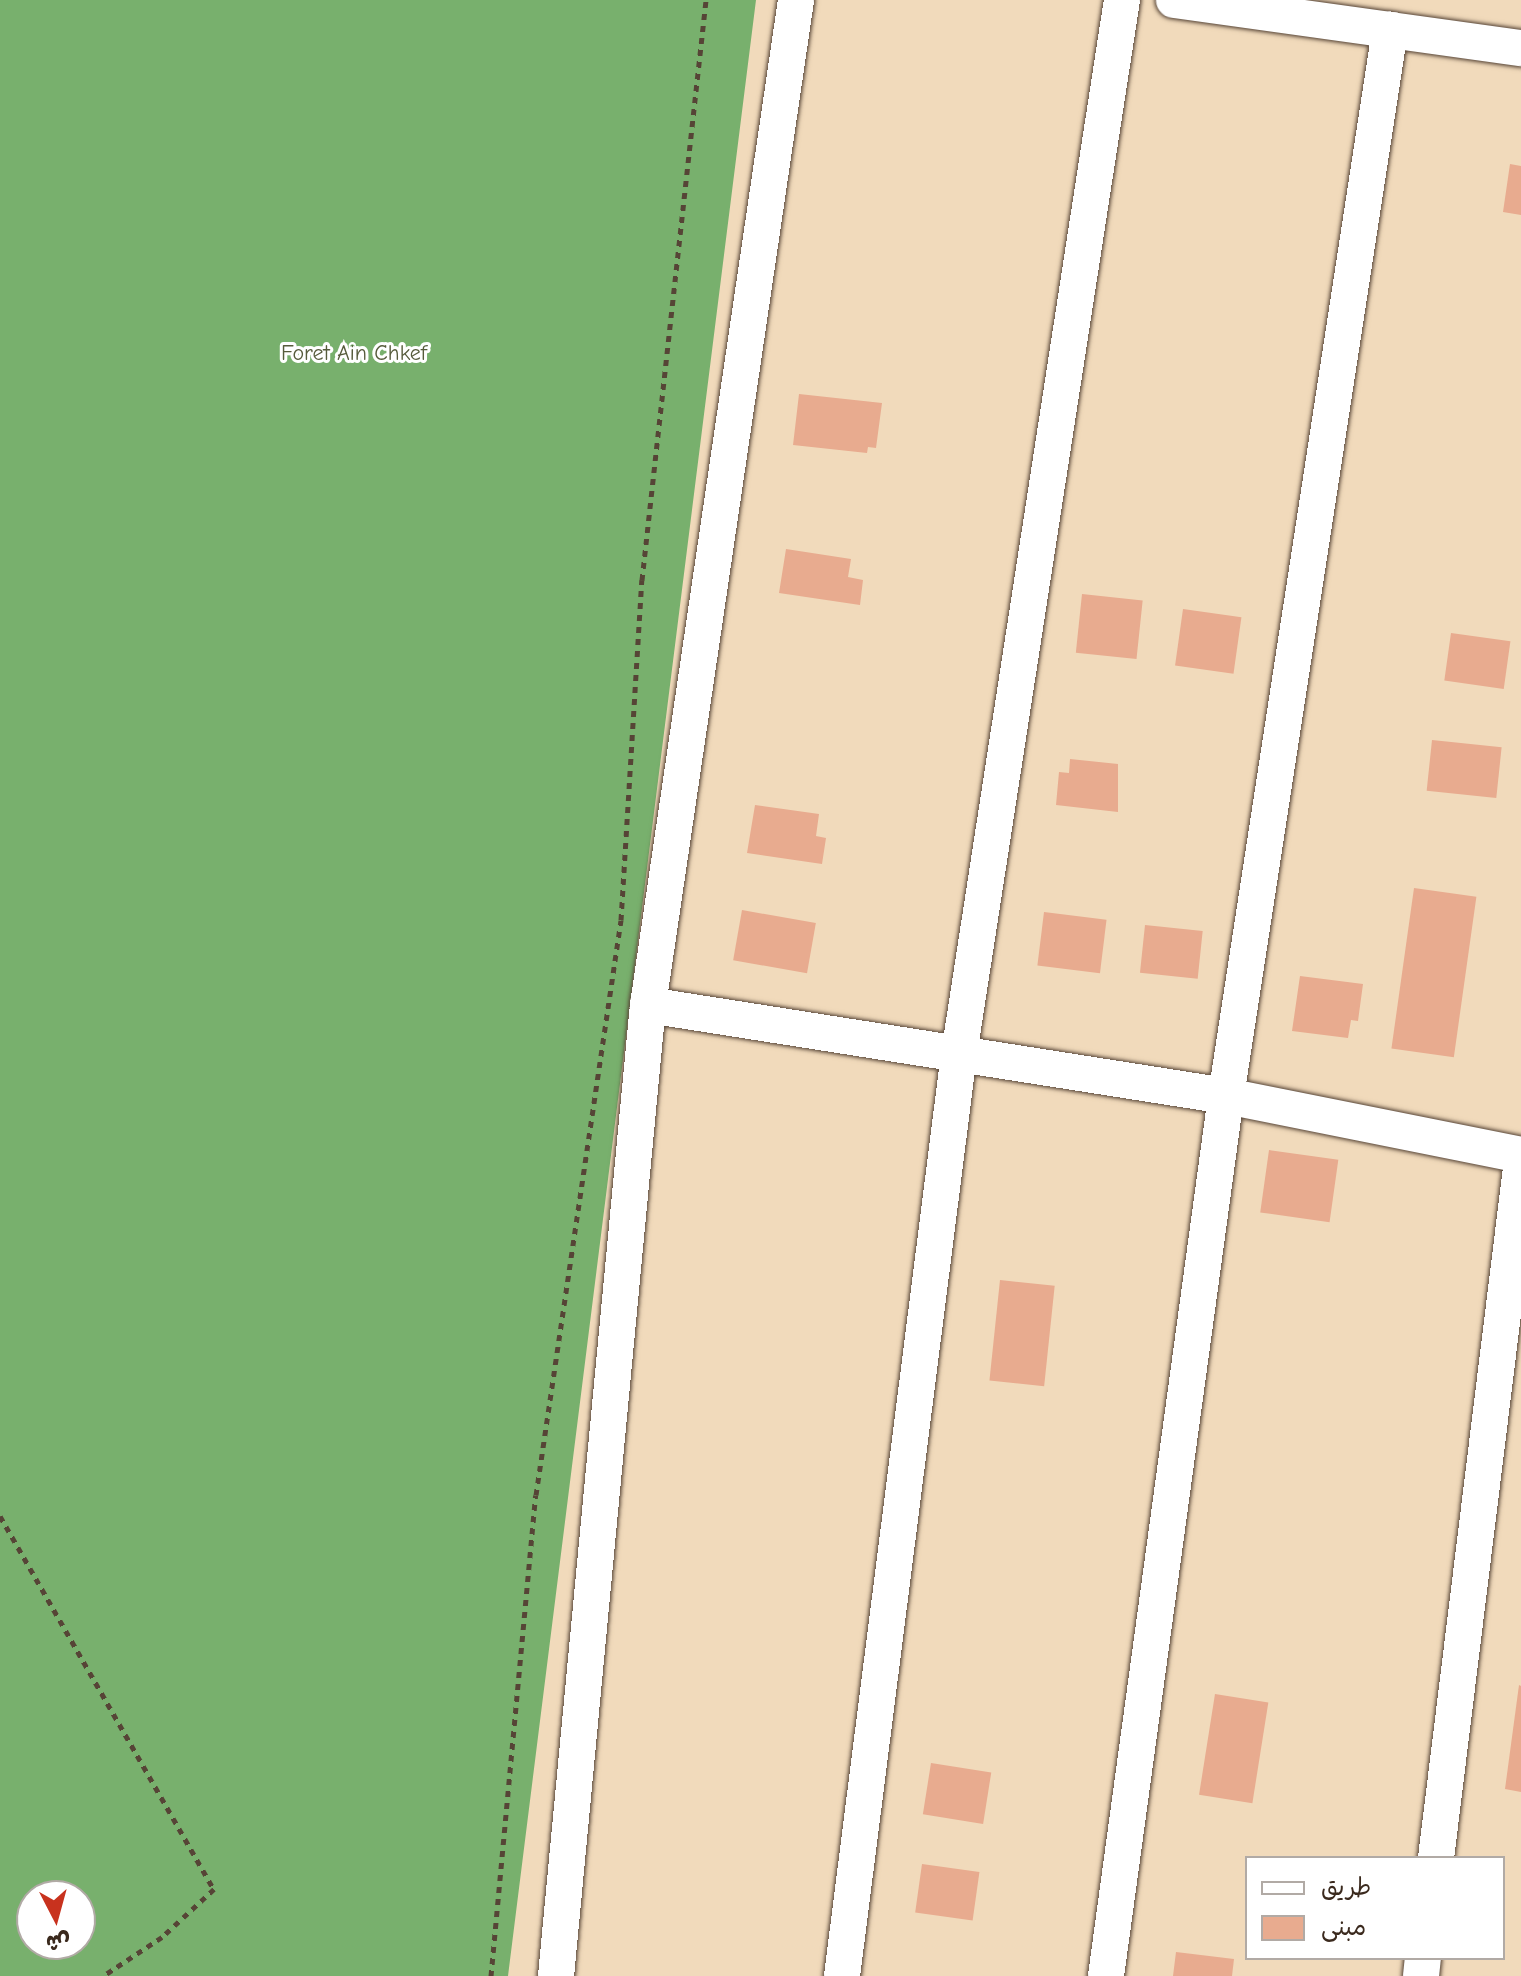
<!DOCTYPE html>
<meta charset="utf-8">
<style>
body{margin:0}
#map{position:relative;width:1521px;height:1976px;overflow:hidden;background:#f1dabb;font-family:"Comic Neue","Playpen Sans Arabic",sans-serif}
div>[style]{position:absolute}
.forest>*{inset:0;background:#78b06d}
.building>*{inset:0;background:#e8ab8f;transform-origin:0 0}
.path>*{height:5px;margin-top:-2.5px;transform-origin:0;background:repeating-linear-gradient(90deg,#564436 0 6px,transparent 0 12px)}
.roads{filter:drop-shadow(0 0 2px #564436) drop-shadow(0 0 2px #564436)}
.minor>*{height:36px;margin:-18px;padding:0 18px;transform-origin:18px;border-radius:18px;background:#fff}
span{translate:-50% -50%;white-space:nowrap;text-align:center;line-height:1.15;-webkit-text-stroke:6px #fff;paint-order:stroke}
.park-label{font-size:22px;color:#565b3b}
.legend{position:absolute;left:1245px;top:1856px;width:260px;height:104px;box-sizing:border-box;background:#fff;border:2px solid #b1aaa5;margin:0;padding:10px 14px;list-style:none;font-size:24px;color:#3b2a1e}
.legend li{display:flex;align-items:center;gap:16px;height:40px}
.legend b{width:40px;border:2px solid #b1aaa5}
.north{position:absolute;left:16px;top:1880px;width:80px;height:80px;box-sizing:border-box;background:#fff;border:2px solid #b1aaa5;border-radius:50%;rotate:174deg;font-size:22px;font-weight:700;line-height:32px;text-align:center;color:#3b2a1e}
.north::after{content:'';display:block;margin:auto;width:28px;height:36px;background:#c8321e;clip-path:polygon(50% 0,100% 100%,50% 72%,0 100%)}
</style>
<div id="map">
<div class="forest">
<div style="clip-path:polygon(evenodd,0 0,756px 0,508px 1976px,0 1976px,0 0,32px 1896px,80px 1896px,80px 1944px,32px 1944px,32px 1896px)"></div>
</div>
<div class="building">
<div style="clip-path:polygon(1510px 164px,1521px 166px,1521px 215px,1503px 212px)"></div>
<div style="clip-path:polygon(799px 394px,882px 403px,876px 448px,868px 447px,867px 453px,793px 445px)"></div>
<div style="clip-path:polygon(786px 549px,851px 559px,848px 577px,863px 580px,860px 605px,779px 593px)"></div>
<div style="left:1082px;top:594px;width:61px;height:59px;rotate:6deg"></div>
<div style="left:1183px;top:609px;width:59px;height:57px;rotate:8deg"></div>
<div style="left:1451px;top:633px;width:60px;height:48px;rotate:8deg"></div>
<div style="left:1432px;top:740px;width:70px;height:51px;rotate:6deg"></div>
<div style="clip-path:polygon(1070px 759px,1118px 764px,1118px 812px,1056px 805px,1059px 772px,1069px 773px)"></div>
<div style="clip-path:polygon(755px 805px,819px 814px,816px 836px,826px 838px,822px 864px,747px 853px)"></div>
<div style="left:1414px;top:888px;width:63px;height:162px;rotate:8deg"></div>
<div style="left:742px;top:910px;width:75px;height:51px;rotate:10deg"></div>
<div style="left:1044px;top:912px;width:63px;height:54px;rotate:7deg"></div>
<div style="left:1145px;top:925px;width:58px;height:48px;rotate:6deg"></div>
<div style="clip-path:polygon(1300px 976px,1363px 984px,1358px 1021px,1351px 1020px,1348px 1038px,1292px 1031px)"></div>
<div style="left:1269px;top:1150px;width:70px;height:63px;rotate:8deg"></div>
<div style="left:1000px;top:1280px;width:55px;height:101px;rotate:6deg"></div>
<div style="clip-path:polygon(1519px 1685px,1521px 1686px,1521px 1792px,1505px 1789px)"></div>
<div style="left:1215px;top:1694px;width:54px;height:102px;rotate:9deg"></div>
<div style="left:931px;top:1763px;width:61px;height:52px;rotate:9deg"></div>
<div style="left:922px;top:1864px;width:58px;height:49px;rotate:8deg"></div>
<div style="clip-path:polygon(1176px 1952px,1234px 1959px,1232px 1976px,1173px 1976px)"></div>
</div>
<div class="path">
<div style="left:0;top:1516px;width:430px;rotate:60.2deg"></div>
<div style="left:214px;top:1889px;width:71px;rotate:137.3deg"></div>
<div style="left:162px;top:1937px;width:71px;rotate:146.5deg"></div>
<div style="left:491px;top:1976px;width:483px;rotate:-84.7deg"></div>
<div style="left:536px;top:1495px;width:581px;rotate:-81.59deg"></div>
<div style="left:621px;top:920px;width:341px;rotate:-86.5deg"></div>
<div style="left:642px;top:580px;width:584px;rotate:-83.7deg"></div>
</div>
<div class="roads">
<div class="minor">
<div style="left:1174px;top:0;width:350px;rotate:7.9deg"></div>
<div style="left:648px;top:1005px;width:585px;rotate:8.95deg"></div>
<div style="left:1226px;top:1096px;width:301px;rotate:11.3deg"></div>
<div style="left:1436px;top:1858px;width:695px;rotate:-82.98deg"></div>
<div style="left:556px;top:1976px;width:975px;rotate:-84.59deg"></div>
<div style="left:648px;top:1005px;width:1016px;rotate:-81.62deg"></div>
<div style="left:842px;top:1976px;width:929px;rotate:-82.77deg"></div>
<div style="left:959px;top:1054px;width:1067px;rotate:-81.21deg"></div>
<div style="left:1106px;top:1976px;width:888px;rotate:-82.23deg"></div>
<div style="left:1226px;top:1096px;width:1079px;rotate:-81.25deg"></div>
<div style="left:1421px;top:1976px;width:18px;rotate:-84deg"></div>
</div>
</div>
<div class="park-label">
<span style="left:354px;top:354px">Foret Ain Chkef</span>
</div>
<ul class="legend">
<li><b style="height:10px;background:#fff"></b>طريق</li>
<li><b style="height:22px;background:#e8ab8f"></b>مبنى</li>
</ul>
<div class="north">ش</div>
</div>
